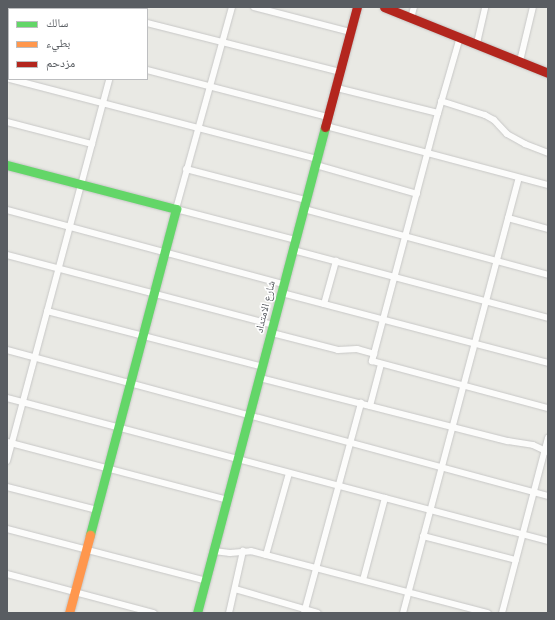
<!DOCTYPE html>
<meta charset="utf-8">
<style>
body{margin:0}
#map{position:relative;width:555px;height:620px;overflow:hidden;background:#e9e9e4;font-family:"Fira Sans","Noto Naskh Arabic",sans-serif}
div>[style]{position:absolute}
.roads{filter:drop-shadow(0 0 1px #c7c7c6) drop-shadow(0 0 1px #c7c7c6)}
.street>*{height:6px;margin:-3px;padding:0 3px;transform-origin:3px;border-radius:3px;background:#fcfcfb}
.fast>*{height:9px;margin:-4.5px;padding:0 4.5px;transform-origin:4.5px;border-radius:4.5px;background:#63d668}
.slow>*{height:9px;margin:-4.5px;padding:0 4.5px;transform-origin:4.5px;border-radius:4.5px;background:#ff974d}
.jam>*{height:9px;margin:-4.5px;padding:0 4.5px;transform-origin:4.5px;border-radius:4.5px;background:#b3261e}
span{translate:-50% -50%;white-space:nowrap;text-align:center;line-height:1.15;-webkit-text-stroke:3px #fff;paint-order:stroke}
.street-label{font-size:11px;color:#595d62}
.frame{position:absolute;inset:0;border:8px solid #595d62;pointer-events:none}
.legend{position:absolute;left:8px;top:8px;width:140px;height:72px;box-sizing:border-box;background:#fff;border:1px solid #bdbec0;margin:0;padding:5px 7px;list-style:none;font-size:12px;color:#595d62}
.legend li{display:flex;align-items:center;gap:8px;height:20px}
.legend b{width:20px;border:1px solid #bdbec0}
</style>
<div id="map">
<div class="roads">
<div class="street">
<div style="left:89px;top:7px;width:7px;rotate:16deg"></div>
<div style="left:232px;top:7px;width:210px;rotate:105.5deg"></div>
<div style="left:176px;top:209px;width:124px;rotate:14.5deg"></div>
<div style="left:254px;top:7px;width:100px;rotate:14.5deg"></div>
<div style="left:26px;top:9px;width:2px;rotate:-63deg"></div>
<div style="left:115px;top:9px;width:2px;rotate:-63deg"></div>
<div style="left:411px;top:18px;width:11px;rotate:-75deg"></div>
<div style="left:147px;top:23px;width:200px;rotate:14.2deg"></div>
<div style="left:7px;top:31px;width:2px"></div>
<div style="left:460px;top:37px;width:79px;rotate:106.1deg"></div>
<div style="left:438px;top:113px;width:257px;rotate:104.9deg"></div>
<div style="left:372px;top:361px;width:182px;rotate:15deg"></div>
<div style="left:477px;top:43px;width:37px;rotate:-77deg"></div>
<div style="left:520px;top:61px;width:56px;rotate:-76.5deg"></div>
<div style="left:147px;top:70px;width:187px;rotate:14.6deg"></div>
<div style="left:10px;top:79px;width:317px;rotate:14.6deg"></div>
<div style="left:337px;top:88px;width:104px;rotate:13.9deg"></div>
<div style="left:441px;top:101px;width:46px;rotate:17.7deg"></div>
<div style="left:485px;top:115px;width:10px;rotate:29deg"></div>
<div style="left:494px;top:120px;width:19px;rotate:47deg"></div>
<div style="left:507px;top:134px;width:21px;rotate:29deg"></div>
<div style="left:525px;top:144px;width:25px;rotate:21deg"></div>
<div style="left:7px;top:122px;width:88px;rotate:14.5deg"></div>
<div style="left:326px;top:126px;width:230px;rotate:14.9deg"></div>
<div style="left:316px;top:165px;width:105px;rotate:16deg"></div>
<div style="left:186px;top:169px;width:124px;rotate:14.5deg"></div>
<div style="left:304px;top:209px;width:253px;rotate:15.1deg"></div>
<div style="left:7px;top:210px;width:287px;rotate:15deg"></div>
<div style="left:508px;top:218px;width:41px;rotate:15.4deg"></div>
<div style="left:293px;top:250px;width:264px;rotate:14.9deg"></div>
<div style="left:7px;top:255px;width:276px;rotate:14.7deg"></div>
<div style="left:282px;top:293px;width:275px;rotate:14.7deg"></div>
<div style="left:324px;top:304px;width:45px;rotate:-74.4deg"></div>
<div style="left:47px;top:311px;width:223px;rotate:14.5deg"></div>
<div style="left:272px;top:333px;width:68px;rotate:14.4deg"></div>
<div style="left:338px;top:350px;width:19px;rotate:-3deg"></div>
<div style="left:357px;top:349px;width:18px;rotate:16deg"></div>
<div style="left:7px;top:350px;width:560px;rotate:15.1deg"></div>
<div style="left:260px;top:378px;width:256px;rotate:14.3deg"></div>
<div style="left:508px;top:441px;width:25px;rotate:9deg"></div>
<div style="left:533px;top:445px;width:17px;rotate:25deg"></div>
<div style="left:7px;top:398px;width:560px;rotate:14.81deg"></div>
<div style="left:370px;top:406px;width:43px;rotate:-75.3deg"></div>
<div style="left:7px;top:442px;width:228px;rotate:14.7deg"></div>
<div style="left:7px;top:461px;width:395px;rotate:-75deg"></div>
<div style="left:7px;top:487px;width:93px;rotate:14.3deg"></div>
<div style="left:7px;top:529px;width:206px;rotate:14.6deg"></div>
<div style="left:423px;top:536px;width:96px;rotate:14.5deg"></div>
<div style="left:214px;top:551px;width:16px;rotate:7deg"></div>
<div style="left:230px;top:553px;width:21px;rotate:-5deg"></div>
<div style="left:251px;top:551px;width:245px;rotate:14.7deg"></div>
<div style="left:266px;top:555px;width:85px;rotate:-74.3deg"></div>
<div style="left:7px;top:574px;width:152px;rotate:14.9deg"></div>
<div style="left:363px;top:580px;width:85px;rotate:-75deg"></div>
<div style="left:235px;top:589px;width:86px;rotate:16.1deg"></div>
<div style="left:229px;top:613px;width:64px;rotate:-77.3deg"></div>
<div style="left:304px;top:613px;width:218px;rotate:-74.8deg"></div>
<div style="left:403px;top:613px;width:450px;rotate:-75.1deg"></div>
<div style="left:502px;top:613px;width:181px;rotate:-75.3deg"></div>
</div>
<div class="fast">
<div style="left:7px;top:165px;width:175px;rotate:14.6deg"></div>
<div style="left:176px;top:209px;width:337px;rotate:104.8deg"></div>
<div style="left:197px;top:613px;width:503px;rotate:-75.24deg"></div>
</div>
<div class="slow">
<div style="left:69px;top:613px;width:81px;rotate:-74.9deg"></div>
</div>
<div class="jam">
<div style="left:384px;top:7px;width:177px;rotate:21.9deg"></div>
<div style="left:325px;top:127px;width:124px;rotate:-75.1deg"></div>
</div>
</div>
<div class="street-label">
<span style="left:266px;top:307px;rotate:-76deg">شارع الامتداد</span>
</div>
<div class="frame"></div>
<ul class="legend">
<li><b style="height:5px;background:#63d668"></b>سالك</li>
<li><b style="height:5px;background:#ff974d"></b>بطيء</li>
<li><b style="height:5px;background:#b3261e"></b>مزدحم</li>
</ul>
</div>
